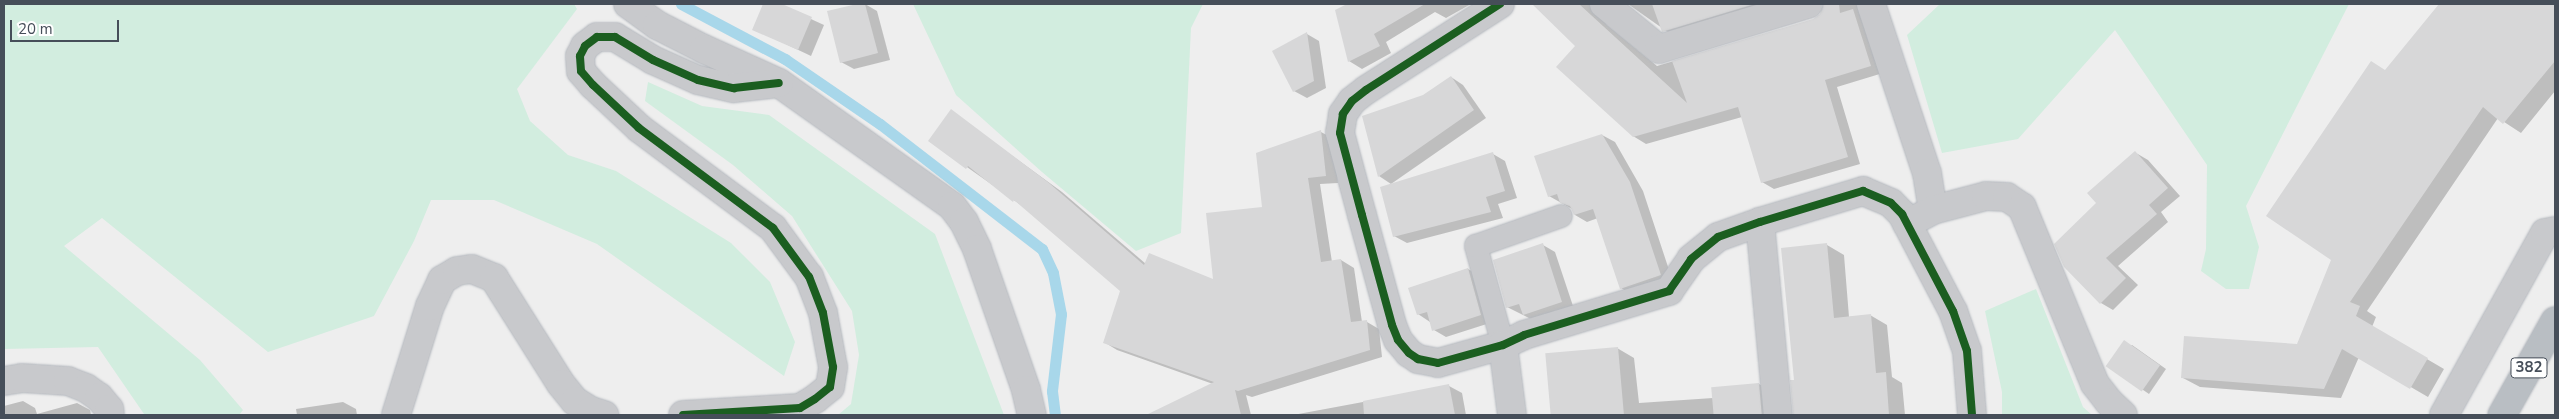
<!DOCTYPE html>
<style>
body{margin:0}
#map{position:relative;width:2559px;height:419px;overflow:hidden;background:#eee;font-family:"Nunito Sans",sans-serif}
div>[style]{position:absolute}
.green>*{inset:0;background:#d2eddf}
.shadow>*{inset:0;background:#0003}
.stream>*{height:11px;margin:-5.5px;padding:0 5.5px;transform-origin:5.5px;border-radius:5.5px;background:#a8d7ea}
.building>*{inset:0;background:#d7d7d8;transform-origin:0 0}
.roads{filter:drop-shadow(0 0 1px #b3b7bd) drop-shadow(0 0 1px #b3b7bd)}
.lane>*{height:22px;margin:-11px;padding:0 11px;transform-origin:11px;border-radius:11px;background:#c8c9cc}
.street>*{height:28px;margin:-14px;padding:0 14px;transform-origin:14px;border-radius:14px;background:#c8c9cc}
.highway>*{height:28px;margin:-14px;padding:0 14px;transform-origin:14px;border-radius:14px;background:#b9bec3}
.cycleway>*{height:8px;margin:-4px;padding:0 4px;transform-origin:4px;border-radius:4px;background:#1b5e20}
span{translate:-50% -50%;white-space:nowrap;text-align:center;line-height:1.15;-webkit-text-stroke:5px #fff;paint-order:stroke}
.shield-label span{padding:1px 4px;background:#fff;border:1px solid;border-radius:4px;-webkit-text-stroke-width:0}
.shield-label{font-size:15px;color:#464e59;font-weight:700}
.frame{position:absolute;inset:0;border:5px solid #464e59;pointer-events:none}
.scale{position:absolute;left:10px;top:20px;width:109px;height:22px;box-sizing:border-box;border:2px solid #464e59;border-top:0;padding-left:6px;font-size:15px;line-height:18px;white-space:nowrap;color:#464e59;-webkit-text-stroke:4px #fff;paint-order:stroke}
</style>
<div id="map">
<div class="green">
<div style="clip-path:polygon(4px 4px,574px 4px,577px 9px,517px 89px,530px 121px,568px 155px,616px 171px,731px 243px,770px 282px,795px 342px,784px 376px,597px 244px,494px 200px,431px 200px,414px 241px,374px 316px,268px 352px,102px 218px,64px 246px,200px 360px,243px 410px,239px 415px,144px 414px,98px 347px,4px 349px)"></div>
<div style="clip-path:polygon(913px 4px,1203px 4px,1191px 28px,1181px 233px,1136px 251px,1042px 172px,956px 95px)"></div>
<div style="clip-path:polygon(1940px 4px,2349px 4px,2246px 206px,2259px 247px,2249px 289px,2226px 289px,2201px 271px,2206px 249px,2207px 165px,2115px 30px,2018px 139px,1942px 153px,1907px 35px)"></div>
<div style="clip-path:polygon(648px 82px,702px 106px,769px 115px,935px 234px,1004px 415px,838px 415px,851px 404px,859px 355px,852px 311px,792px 216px,733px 165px,645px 101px)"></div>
<div style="clip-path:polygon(2036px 289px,2083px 407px,2092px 415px,2002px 415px,2002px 392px,1985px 311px)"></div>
</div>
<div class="shadow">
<div style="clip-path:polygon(764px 4px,778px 4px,824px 25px,811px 56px,754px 29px)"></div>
<div style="clip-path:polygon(865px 4px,877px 11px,890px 60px,854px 69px,841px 62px,829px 12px)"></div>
<div style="clip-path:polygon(1350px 4px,1471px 4px,1446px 18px,1435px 12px,1386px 42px,1391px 53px,1362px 69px,1349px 61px,1336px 11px)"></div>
<div style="clip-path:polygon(1534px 4px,1603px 4px,1602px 18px,1607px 25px,1657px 66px,1813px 20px,1820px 16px,1824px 4px,1862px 4px,1883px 73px,1837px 87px,1860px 164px,1774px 189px,1762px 182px,1742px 117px,1646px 144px,1633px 136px,1577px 46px)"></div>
<div style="clip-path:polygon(1628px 4px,1789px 4px,1676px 38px)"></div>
<div style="clip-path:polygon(2441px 4px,2555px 4px,2555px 91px,2521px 133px,2498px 118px,2367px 311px,2376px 317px,2372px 327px,2444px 369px,2428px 397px,2359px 357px,2341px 398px,2200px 387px,2183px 378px,2297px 346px,2333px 260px,2386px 71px)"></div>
<div style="clip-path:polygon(1307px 34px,1319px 41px,1326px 88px,1307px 98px,1294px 91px)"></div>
<div style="clip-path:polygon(1451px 77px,1463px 85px,1486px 118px,1391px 184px,1379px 176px,1423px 96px)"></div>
<div style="clip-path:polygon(951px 111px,1062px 192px,1146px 264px,1214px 281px,1263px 208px,1257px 154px,1321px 132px,1334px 139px,1338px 183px,1320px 184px,1332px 262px,1341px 260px,1354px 268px,1362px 322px,1367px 322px,1379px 329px,1382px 357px,1252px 397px,1246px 395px,1251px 415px,1150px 415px,1213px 384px,1117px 350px,1104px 342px,1122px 291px,1025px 208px,930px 141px)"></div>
<div style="clip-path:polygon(1602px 135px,1615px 142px,1643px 191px,1673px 282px,1634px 296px,1621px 288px,1598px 218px,1587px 222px,1575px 215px,1572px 209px,1549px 196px)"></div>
<div style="clip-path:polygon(2136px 153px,2148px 160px,2180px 196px,2161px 212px,2168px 222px,2118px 266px,2138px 285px,2113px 310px,2101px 303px,2098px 203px)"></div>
<div style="clip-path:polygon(1493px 154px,1505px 161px,1517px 198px,1498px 204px,1503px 218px,1407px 243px,1394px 236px)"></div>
<div style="clip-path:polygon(1543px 245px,1555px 252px,1574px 309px,1537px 322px,1507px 307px)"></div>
<div style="clip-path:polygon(1827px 245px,1844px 255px,1849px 317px,1870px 315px,1887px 325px,1892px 377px,1902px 383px,1905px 415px,1795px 415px,1795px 381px)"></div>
<div style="clip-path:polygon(1468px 269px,1481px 276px,1493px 322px,1446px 337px,1434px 330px,1430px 322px,1418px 314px)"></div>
<div style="clip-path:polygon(2132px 345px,2166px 369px,2149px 394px,2108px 366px)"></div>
<div style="clip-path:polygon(1617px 348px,1634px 358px,1639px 403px,1713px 398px,1759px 384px,1776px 394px,1779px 415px,1553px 415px,1547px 354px)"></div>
<div style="clip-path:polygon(1449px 386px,1462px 393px,1466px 415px,1293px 415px)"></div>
<div style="clip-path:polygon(23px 401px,35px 408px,37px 414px,77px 403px,90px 410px,91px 415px,4px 415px,4px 406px)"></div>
<div style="clip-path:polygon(343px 402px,356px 409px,357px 415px,297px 415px,296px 409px)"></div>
</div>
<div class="stream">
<div style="left:681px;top:4px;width:118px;rotate:27.9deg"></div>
<div style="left:785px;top:59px;width:115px;rotate:34.4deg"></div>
<div style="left:880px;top:124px;width:205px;rotate:37.7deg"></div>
<div style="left:1042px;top:249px;width:26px;rotate:65deg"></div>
<div style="left:1053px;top:273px;width:42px;rotate:79deg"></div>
<div style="left:1061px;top:314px;width:78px;rotate:96.7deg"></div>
<div style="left:1052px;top:391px;width:24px;rotate:83deg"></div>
</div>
<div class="building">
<div style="clip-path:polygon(763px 4px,782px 4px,812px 17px,798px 50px,752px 30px)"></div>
<div style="clip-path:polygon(857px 4px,865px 4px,878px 53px,840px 63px,827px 11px)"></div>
<div style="clip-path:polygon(1347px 4px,1425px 4px,1374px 34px,1380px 46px,1348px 62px,1335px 10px)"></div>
<div style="clip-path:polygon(1532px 4px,1579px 4px,1687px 103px,1672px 61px,1813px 19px,1820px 14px,1823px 4px,1839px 4px,1840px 13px,1853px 9px,1871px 66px,1825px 80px,1848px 157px,1761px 183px,1738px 107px,1633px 137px,1556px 67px,1575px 46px)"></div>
<div style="clip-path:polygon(1652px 4px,1755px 4px,1662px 32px)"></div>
<div style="clip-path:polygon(2439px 4px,2555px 4px,2555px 61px,2503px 124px,2483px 107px,2350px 302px,2360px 306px,2356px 316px,2428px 358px,2410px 389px,2342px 349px,2324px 389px,2181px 378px,2184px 336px,2297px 344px,2331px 260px,2266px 216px,2371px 61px,2385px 70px)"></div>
<div style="clip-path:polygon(1307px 32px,1314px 81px,1293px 92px,1272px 51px)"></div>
<div style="clip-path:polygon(1451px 76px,1474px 110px,1378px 177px,1362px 116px,1423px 95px)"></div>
<div style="clip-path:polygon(951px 109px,1049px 183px,1144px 265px,1149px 253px,1213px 279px,1206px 213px,1262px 207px,1256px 153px,1321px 130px,1326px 176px,1308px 178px,1321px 262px,1341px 259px,1351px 322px,1367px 320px,1370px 350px,1238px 391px,1235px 390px,1241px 415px,1146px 415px,1214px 382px,1103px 343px,1120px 291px,1014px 200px,1013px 202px,968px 166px,966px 169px,928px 141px)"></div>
<div style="clip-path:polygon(1602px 134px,1630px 182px,1661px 275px,1620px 289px,1593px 209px,1574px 215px,1570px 206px,1560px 203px,1557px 194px,1548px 197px,1534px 156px)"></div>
<div style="clip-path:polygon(2135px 151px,2168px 188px,2149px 205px,2157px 214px,2106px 258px,2126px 278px,2100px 304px,2064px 267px,2054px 244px,2096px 203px,2087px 193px)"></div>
<div style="clip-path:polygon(1493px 152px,1505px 191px,1486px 197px,1491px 212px,1393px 237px,1380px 187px)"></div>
<div style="clip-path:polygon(1543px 243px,1562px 302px,1523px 315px,1519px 304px,1506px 308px,1493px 260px)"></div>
<div style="clip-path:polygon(1827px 243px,1834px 318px,1871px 314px,1876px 373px,1886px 372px,1889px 415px,1793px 415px,1790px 380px,1794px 380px,1781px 248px)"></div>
<div style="clip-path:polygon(1468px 268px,1481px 315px,1432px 331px,1427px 312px,1417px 315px,1408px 288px)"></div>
<div style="left:2124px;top:340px;width:44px;height:32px;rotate:35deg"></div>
<div style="left:1618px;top:347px;width:68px;height:73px;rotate:85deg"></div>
<div style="left:1759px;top:383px;width:32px;height:48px;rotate:85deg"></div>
<div style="clip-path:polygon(1449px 384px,1455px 415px,1364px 415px,1363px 401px)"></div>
</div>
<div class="roads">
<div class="lane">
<div style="left:1503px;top:345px;width:103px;rotate:-105.3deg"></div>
<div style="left:1476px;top:246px;width:90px;rotate:-19.4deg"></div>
</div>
<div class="street">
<div style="left:628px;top:4px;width:36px;rotate:36deg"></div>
<div style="left:657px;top:25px;width:53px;rotate:27.1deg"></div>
<div style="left:704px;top:49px;width:82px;rotate:24.4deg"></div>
<div style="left:779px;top:83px;width:212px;rotate:35.4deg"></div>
<div style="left:952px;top:206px;width:20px;rotate:53deg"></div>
<div style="left:964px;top:222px;width:30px;rotate:64deg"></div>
<div style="left:977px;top:249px;width:149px;rotate:70.8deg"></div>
<div style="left:1026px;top:390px;width:26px;rotate:77deg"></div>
<div style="left:1500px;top:4px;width:159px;rotate:147.3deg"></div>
<div style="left:1366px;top:90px;width:18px;rotate:142deg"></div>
<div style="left:1352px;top:101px;width:16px;rotate:125deg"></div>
<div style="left:1343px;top:114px;width:19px;rotate:99deg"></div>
<div style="left:1340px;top:133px;width:85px;rotate:75deg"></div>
<div style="left:1362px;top:215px;width:114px;rotate:74.7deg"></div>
<div style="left:1392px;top:325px;width:16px;rotate:68deg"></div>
<div style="left:1398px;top:340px;width:17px;rotate:50deg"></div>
<div style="left:1409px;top:353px;width:11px;rotate:34deg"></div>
<div style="left:1418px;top:359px;width:20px;rotate:11deg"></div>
<div style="left:1438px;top:363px;width:67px;rotate:-15.5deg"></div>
<div style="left:1503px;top:345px;width:23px;rotate:-25deg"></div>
<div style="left:1524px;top:335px;width:152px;rotate:-16.9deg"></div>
<div style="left:1669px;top:291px;width:39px;rotate:-55deg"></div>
<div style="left:1691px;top:259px;width:35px;rotate:-39deg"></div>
<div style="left:1718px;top:237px;width:45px;rotate:-19.7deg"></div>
<div style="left:1760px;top:222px;width:108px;rotate:-16.8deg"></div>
<div style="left:1863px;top:191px;width:30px;rotate:23deg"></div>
<div style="left:1891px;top:203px;width:16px;rotate:45deg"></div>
<div style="left:1902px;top:214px;width:110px;rotate:62.3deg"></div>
<div style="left:1953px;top:311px;width:42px;rotate:70.7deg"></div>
<div style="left:1967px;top:351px;width:64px;rotate:85.5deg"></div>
<div style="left:1604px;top:4px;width:71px;rotate:39.3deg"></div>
<div style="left:1659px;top:49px;width:156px;rotate:-16.8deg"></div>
<div style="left:1871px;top:4px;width:178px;rotate:71.7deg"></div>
<div style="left:1927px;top:173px;width:37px;rotate:81deg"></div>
<div style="left:1760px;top:222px;width:194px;rotate:84.7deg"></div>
<div style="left:1907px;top:224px;width:30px;rotate:-28deg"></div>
<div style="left:1933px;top:210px;width:55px;rotate:-14.8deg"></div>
<div style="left:1986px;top:196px;width:21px;rotate:3deg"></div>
<div style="left:2007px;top:197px;width:18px;rotate:34deg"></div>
<div style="left:2022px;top:207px;width:191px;rotate:67.6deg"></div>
<div style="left:2095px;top:384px;width:23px;rotate:52deg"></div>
<div style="left:2109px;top:402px;width:19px;rotate:43deg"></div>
<div style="left:1503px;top:345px;width:71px;rotate:82.7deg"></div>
<div style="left:4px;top:381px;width:18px;rotate:-9deg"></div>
<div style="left:22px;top:378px;width:46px;rotate:3.7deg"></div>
<div style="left:68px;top:381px;width:19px;rotate:21deg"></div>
<div style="left:86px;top:388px;width:16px;rotate:35deg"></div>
<div style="left:99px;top:397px;width:16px;rotate:50deg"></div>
<div style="left:109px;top:409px;width:6px;rotate:81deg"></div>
<div style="left:396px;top:415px;width:114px;rotate:-72.7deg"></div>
<div style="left:430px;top:306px;width:29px;rotate:-65deg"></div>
<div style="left:442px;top:280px;width:17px;rotate:-31deg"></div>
<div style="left:457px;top:271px;width:15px;rotate:-8deg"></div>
<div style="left:472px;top:269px;width:24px;rotate:22deg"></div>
<div style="left:494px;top:278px;width:125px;rotate:57.7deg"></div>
<div style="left:561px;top:384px;width:22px;rotate:51deg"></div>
<div style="left:575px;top:401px;width:19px;rotate:32deg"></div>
<div style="left:591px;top:411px;width:14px;rotate:17deg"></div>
<div style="left:683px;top:415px;width:117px;rotate:-3.4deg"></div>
<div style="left:800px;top:408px;width:17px;rotate:-31deg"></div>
<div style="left:815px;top:399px;width:19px;rotate:-39deg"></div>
<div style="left:830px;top:387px;width:20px;rotate:-81deg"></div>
<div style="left:833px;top:367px;width:55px;rotate:-100.5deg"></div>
<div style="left:823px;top:313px;width:39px;rotate:-111deg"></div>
<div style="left:809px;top:277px;width:61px;rotate:-126.3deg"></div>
<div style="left:773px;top:228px;width:167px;rotate:-143.3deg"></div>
<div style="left:639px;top:128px;width:63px;rotate:-136.9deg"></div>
<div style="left:593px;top:85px;width:18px;rotate:-131deg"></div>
<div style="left:581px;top:71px;width:15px;rotate:-94deg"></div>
<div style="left:580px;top:56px;width:11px;rotate:-63deg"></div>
<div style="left:585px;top:46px;width:15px;rotate:-37deg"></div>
<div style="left:597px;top:37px;width:18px"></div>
<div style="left:615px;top:37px;width:44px;rotate:31.2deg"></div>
<div style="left:653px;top:60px;width:49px;rotate:24deg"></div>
<div style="left:698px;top:80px;width:37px;rotate:13deg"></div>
<div style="left:734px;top:88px;width:45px;rotate:-6.3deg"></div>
<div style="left:2444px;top:415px;width:208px;rotate:-61deg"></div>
<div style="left:2545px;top:233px;width:10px;rotate:-11deg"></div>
</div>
<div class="highway">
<div style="left:2502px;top:415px;width:108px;rotate:-60.6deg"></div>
</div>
</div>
<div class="cycleway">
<div style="left:1500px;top:4px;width:159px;rotate:147.3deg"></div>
<div style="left:1366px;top:90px;width:18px;rotate:142deg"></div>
<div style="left:1352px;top:101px;width:16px;rotate:125deg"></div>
<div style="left:1343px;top:114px;width:19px;rotate:99deg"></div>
<div style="left:1340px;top:133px;width:85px;rotate:75deg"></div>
<div style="left:1362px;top:215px;width:114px;rotate:74.7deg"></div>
<div style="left:1392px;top:325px;width:16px;rotate:68deg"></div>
<div style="left:1398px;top:340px;width:17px;rotate:50deg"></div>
<div style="left:1409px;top:353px;width:11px;rotate:34deg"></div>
<div style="left:1418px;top:359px;width:20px;rotate:11deg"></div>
<div style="left:1438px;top:363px;width:67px;rotate:-15.5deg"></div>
<div style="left:1503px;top:345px;width:23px;rotate:-25deg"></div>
<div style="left:1524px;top:335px;width:152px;rotate:-16.9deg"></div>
<div style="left:1669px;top:291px;width:39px;rotate:-55deg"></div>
<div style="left:1691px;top:259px;width:35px;rotate:-39deg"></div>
<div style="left:1718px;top:237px;width:45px;rotate:-19.7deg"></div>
<div style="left:1760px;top:222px;width:108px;rotate:-16.8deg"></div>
<div style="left:1863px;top:191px;width:30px;rotate:23deg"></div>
<div style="left:1891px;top:203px;width:16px;rotate:45deg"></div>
<div style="left:1902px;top:214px;width:110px;rotate:62.3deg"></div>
<div style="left:1953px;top:311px;width:42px;rotate:70.7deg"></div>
<div style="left:1967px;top:351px;width:64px;rotate:85.5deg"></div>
<div style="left:683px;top:415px;width:117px;rotate:-3.4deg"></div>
<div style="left:800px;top:408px;width:17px;rotate:-31deg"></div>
<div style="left:815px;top:399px;width:19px;rotate:-39deg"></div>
<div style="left:830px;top:387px;width:20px;rotate:-81deg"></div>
<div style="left:833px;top:367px;width:55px;rotate:-100.5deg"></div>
<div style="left:823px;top:313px;width:39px;rotate:-111deg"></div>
<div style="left:809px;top:277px;width:61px;rotate:-126.3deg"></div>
<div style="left:773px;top:228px;width:167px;rotate:-143.3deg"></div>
<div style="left:639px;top:128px;width:63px;rotate:-136.9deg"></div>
<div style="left:593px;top:85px;width:18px;rotate:-131deg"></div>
<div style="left:581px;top:71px;width:15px;rotate:-94deg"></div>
<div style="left:580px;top:56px;width:11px;rotate:-63deg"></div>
<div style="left:585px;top:46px;width:15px;rotate:-37deg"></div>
<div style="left:597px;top:37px;width:18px"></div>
<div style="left:615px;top:37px;width:44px;rotate:31.2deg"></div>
<div style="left:653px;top:60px;width:49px;rotate:24deg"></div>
<div style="left:698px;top:80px;width:37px;rotate:13deg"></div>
<div style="left:734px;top:88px;width:45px;rotate:-6.3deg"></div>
</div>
<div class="shield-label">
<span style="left:2529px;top:368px">382</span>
</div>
<div class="frame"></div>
<div class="scale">20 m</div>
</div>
